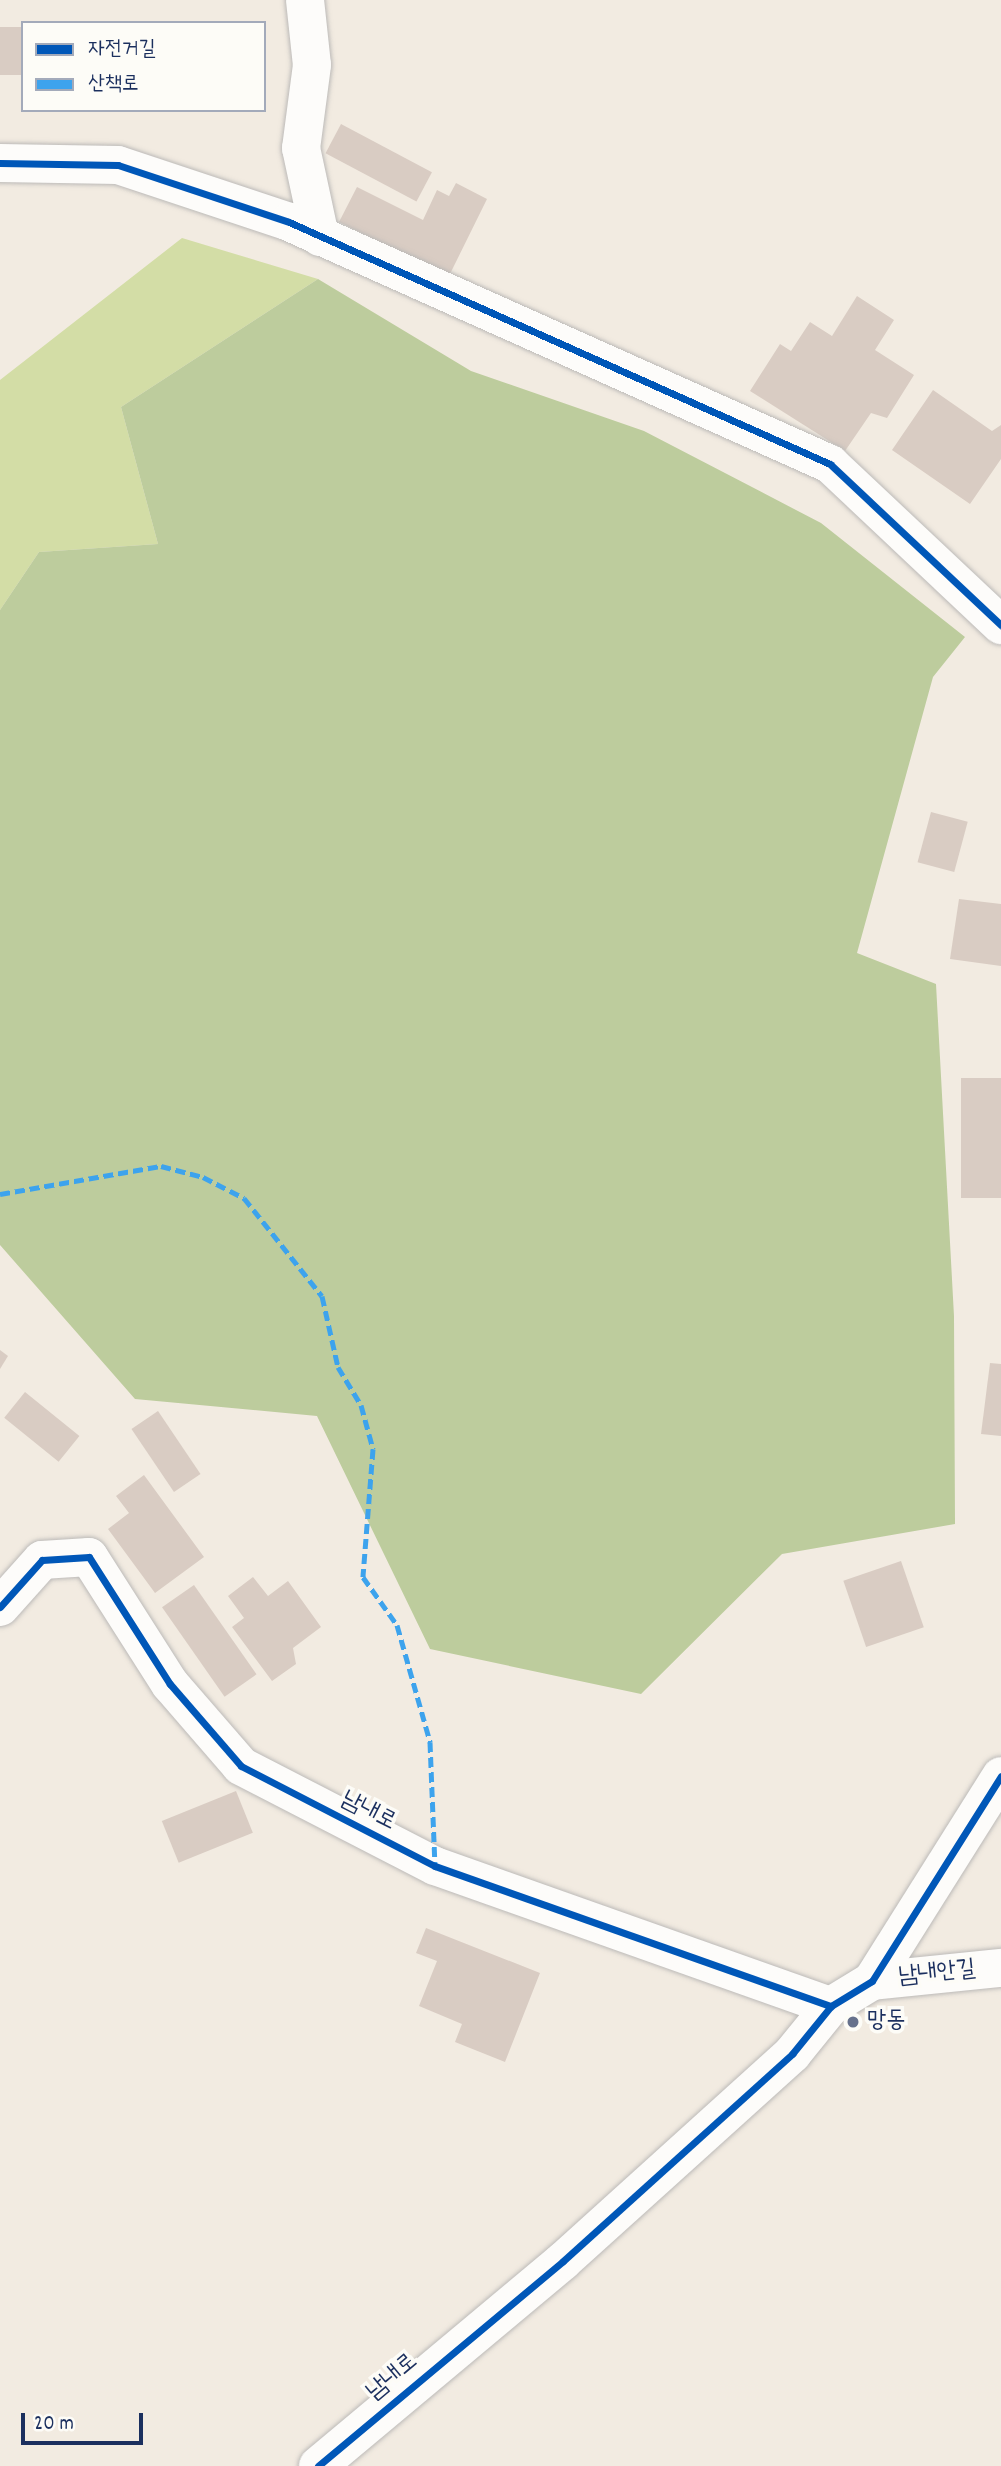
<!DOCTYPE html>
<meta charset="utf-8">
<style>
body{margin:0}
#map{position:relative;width:1001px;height:2466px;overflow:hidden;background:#f2ebe1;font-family:Dekko,"Poor Story",sans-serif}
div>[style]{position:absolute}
.green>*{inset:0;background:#d3dda6}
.forest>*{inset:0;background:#bdcc9d}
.building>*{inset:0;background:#d9ccc3;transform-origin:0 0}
.roads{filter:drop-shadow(0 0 2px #bcbab8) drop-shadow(0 0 2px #bcbab8)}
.street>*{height:38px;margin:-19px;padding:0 19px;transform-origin:19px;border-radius:19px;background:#fdfcfa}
.secondary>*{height:38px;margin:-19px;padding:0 19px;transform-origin:19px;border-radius:19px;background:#fdfcfa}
.quiet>*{height:5px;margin-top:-2.5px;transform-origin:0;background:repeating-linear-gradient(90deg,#3da3ed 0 10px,transparent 0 15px)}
.cycleway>*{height:7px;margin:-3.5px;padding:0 3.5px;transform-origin:3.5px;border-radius:3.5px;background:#0057b8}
.dots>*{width:19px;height:19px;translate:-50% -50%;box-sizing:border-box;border:4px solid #fdfcf7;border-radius:50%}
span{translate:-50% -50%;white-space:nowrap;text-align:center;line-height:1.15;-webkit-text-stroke:7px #fdfcf7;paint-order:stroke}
.street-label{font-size:24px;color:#1b2f5e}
.poi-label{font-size:24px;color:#1b2f5e}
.left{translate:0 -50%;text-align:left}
.legend{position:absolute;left:21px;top:21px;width:245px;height:91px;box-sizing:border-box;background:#fdfcf7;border:2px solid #a3aaba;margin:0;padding:9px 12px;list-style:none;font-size:21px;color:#1b2f5e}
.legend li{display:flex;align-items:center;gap:14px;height:35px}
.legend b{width:35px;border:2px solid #a3aaba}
.scale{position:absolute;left:21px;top:2413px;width:122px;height:32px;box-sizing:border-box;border:4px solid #1b2f5e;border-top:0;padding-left:9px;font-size:21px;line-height:24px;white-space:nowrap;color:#1b2f5e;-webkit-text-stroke:5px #fdfcf7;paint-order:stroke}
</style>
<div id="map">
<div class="green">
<div style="clip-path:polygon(182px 238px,318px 279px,121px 407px,158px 544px,39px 552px,0 610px,0 380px)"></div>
</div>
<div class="forest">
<div style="clip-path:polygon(318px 279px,471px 371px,644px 431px,821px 523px,965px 637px,933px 677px,857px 953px,936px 984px,954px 1316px,955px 1524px,782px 1554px,641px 1694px,430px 1649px,317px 1416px,135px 1399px,0 1245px,0 610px,39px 552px,158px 544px,121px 407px)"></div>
</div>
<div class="building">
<div style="left:0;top:27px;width:23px;height:48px"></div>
<div style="left:341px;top:124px;width:103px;height:33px;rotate:28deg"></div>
<div style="clip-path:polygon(456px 183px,487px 199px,449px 276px,339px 222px,357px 187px,423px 220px,437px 190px,449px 196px)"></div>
<div style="clip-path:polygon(857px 296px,894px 320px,875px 350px,914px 375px,887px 418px,871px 413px,845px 451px,750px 391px,780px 344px,791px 351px,810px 322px,832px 336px)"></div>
<div style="clip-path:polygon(933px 390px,992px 431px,1001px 425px,1001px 459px,970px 504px,892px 450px)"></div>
<div style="left:931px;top:812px;width:38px;height:52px;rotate:15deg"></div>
<div style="clip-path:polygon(959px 899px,1001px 904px,1001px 966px,950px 959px)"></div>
<div style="left:961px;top:1078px;width:40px;height:120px"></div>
<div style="clip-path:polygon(0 1350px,8px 1356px,0 1369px)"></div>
<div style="clip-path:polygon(990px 1363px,1001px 1364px,1001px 1436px,981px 1434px)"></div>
<div style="left:25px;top:1392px;width:70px;height:33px;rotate:39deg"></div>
<div style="left:158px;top:1411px;width:76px;height:32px;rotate:56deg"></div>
<div style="clip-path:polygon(144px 1475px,204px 1557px,155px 1593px,108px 1529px,129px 1513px,116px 1496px)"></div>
<div style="left:901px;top:1561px;width:70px;height:61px;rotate:71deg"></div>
<div style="clip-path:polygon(253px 1577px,268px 1596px,288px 1581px,321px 1627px,293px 1648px,296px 1664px,272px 1681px,232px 1627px,244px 1618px,228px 1596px)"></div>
<div style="left:194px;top:1585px;width:109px;height:39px;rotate:55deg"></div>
<div style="left:236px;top:1791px;width:45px;height:80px;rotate:68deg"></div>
<div style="clip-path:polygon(426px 1928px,540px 1973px,505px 2062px,455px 2042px,462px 2024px,419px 2006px,437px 1961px,416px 1953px)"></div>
</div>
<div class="roads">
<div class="street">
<div style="left:305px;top:0;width:65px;rotate:83.9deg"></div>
<div style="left:312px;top:65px;width:84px;rotate:97.5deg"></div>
<div style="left:301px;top:148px;width:91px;rotate:77.9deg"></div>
<div style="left:0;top:163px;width:118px;rotate:1deg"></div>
<div style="left:118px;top:165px;width:180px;rotate:18.4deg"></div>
<div style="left:289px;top:222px;width:593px;rotate:24.1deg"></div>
<div style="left:830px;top:464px;width:235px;rotate:43.3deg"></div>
<div style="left:0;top:1607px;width:63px;rotate:-48.2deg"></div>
<div style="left:42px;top:1560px;width:47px;rotate:-3.7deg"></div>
<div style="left:89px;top:1557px;width:151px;rotate:57.5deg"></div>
<div style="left:170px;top:1684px;width:108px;rotate:49.1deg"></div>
<div style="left:241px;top:1766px;width:218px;rotate:27.3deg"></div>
<div style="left:435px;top:1866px;width:420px;rotate:19.5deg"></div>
<div style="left:872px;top:1981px;width:130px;rotate:-5.8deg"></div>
</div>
<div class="secondary">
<div style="left:318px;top:2466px;width:319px;rotate:-39.9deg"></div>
<div style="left:563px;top:2261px;width:309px;rotate:-42.1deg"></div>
<div style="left:792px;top:2054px;width:62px;rotate:-50.9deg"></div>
<div style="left:831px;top:2006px;width:48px;rotate:-31.4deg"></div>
<div style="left:872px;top:1981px;width:242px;rotate:-57.8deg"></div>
</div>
</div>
<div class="quiet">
<div style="left:0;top:1194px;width:163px;rotate:-9.9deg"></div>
<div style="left:161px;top:1166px;width:43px;rotate:14.7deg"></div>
<div style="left:203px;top:1177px;width:46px;rotate:27.1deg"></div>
<div style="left:244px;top:1198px;width:125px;rotate:51.5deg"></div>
<div style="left:322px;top:1296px;width:73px;rotate:77.3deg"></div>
<div style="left:338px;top:1367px;width:44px;rotate:58.8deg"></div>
<div style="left:361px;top:1405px;width:46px;rotate:74.7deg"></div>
<div style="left:373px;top:1449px;width:128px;rotate:94.5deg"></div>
<div style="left:363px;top:1577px;width:59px;rotate:54.7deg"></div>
<div style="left:397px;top:1625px;width:122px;rotate:74.2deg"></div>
<div style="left:430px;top:1742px;width:124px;rotate:87.7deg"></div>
</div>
<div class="cycleway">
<div style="left:0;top:163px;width:118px;rotate:1deg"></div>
<div style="left:118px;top:165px;width:180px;rotate:18.4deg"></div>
<div style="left:289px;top:222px;width:593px;rotate:24.1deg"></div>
<div style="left:830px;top:464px;width:235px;rotate:43.3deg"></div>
<div style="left:0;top:1607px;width:63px;rotate:-48.2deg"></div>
<div style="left:42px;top:1560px;width:47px;rotate:-3.7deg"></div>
<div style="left:89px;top:1557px;width:151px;rotate:57.5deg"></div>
<div style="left:170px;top:1684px;width:108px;rotate:49.1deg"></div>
<div style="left:241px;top:1766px;width:218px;rotate:27.3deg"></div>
<div style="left:435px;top:1866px;width:420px;rotate:19.5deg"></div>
<div style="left:318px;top:2466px;width:319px;rotate:-39.9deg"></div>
<div style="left:563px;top:2261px;width:309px;rotate:-42.1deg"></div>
<div style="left:792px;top:2054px;width:62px;rotate:-50.9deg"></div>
<div style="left:831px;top:2006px;width:48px;rotate:-31.4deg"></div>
<div style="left:872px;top:1981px;width:242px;rotate:-57.8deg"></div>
</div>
<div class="dots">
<div style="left:853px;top:2022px;background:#66718c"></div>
</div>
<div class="street-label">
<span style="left:368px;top:1812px;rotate:27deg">남내로</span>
<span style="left:937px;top:1974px;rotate:-6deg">남내안길</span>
<span style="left:393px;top:2378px;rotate:-40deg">남내로</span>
</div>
<div class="poi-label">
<span class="left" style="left:867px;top:2022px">망동</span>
</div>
<ul class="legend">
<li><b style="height:9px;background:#0057b8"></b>자전거길</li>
<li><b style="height:9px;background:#3da3ed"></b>산책로</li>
</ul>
<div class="scale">20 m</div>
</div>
